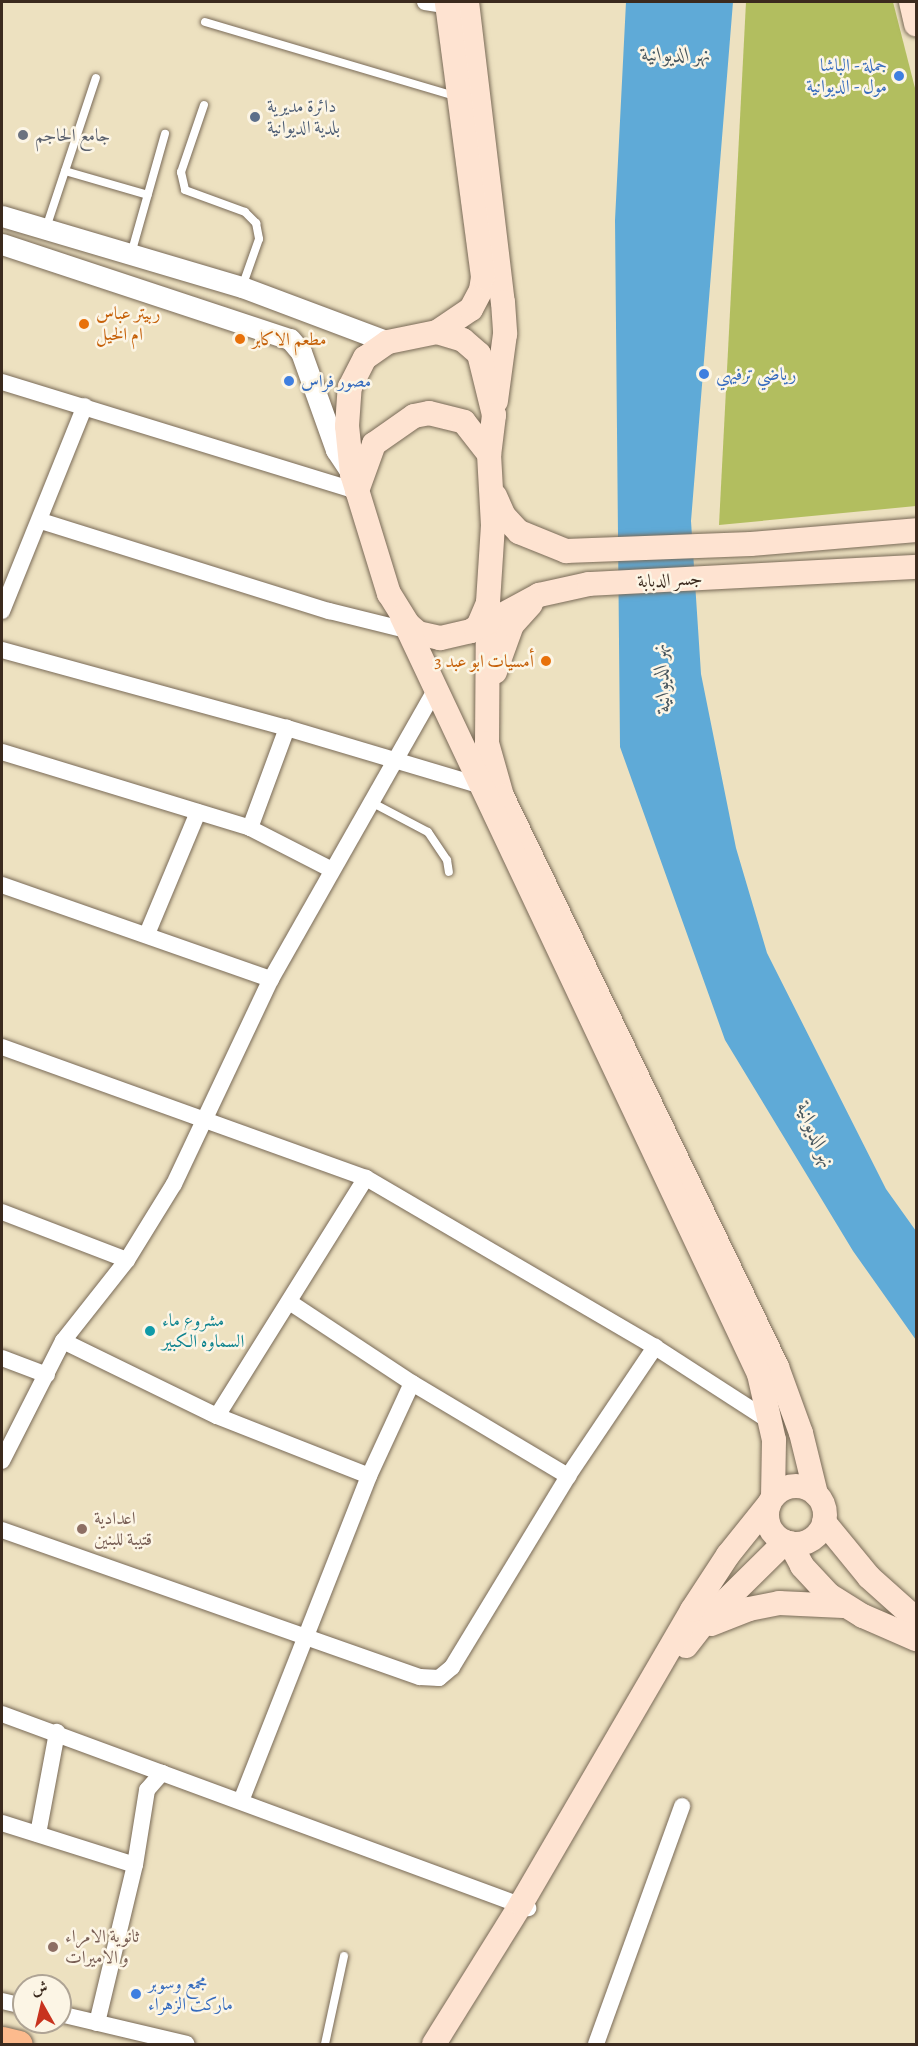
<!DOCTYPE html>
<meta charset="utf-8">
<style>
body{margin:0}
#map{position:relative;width:918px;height:2046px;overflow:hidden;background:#ede1c0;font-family:Alegreya,Amiri,serif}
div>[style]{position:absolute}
.green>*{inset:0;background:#b2be5f}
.water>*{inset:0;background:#5faad7}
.roads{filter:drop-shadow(0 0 2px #796a57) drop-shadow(0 0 2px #796a57)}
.service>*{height:8px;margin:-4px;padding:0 4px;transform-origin:4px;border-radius:4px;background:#fff}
.minor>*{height:16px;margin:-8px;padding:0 8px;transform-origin:8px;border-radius:8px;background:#fff}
.tertiary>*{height:21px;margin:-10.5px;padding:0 10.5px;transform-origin:10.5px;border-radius:10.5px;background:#fff}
.secondary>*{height:24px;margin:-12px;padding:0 12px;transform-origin:12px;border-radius:12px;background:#fee3d1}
.secondary>.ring{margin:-12px;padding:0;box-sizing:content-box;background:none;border:24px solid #fee3d1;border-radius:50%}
.primary>*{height:27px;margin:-13.5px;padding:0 13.5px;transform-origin:13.5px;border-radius:13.5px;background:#fcba8d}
.dots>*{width:16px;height:16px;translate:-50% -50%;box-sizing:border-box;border:3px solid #fcf5e5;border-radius:50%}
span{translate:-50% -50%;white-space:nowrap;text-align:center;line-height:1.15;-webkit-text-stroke:5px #fcf5e5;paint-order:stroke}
.shop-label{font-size:18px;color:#366cbe}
.right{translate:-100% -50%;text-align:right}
.left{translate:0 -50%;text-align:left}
.service-label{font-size:18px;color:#4e5e75}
.worship-label{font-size:18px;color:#5b616d}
.food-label{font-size:18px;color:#c56008}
.street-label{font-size:18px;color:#3b2a1e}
.culture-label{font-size:18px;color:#0d838f}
.education-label{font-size:18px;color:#785e54}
.water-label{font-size:20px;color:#48575f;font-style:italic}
.frame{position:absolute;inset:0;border:3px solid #3b2a1e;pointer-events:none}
.north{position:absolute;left:12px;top:1974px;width:60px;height:60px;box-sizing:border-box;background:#fcf5e5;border:2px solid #afa495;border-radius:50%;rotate:352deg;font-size:16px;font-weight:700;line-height:24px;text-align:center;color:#3b2a1e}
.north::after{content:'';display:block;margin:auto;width:21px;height:27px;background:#c8321e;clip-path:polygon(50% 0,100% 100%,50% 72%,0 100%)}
</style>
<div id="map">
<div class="green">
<div style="clip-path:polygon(746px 2px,893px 2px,916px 92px,916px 506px,719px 525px)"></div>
</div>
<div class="water">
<div style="clip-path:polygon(626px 2px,733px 2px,691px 521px,701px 674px,736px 848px,767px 953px,886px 1189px,916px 1231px,916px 1340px,853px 1251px,725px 1040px,620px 747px,615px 220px)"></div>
</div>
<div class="roads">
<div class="service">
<div style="left:205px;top:22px;width:264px;rotate:16.5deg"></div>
<div style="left:204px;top:105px;width:71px;rotate:108.9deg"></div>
<div style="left:181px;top:172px;width:18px;rotate:77deg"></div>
<div style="left:185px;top:190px;width:64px;rotate:20.1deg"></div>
<div style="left:245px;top:212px;width:16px;rotate:45deg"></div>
<div style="left:256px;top:223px;width:16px;rotate:79deg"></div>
<div style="left:259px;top:239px;width:51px;rotate:109.5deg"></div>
<div style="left:65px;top:171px;width:86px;rotate:16.1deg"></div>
<div style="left:46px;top:228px;width:158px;rotate:-71.6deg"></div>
<div style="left:131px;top:254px;width:125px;rotate:-74.2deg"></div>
<div style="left:371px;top:802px;width:64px;rotate:27.8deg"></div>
<div style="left:428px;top:832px;width:34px;rotate:56deg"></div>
<div style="left:447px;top:860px;width:12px;rotate:81deg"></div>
<div style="left:325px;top:2044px;width:90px;rotate:-77.8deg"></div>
</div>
<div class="minor">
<div style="left:425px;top:2px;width:31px;rotate:9deg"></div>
<div style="left:2px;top:382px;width:371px;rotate:17.1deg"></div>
<div style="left:41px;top:521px;width:302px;rotate:17.4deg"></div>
<div style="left:329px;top:611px;width:88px;rotate:13.9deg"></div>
<div style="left:2px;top:611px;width:221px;rotate:-68deg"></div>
<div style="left:2px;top:650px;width:295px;rotate:15.3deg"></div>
<div style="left:287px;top:728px;width:199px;rotate:16.6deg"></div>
<div style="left:2px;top:752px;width:259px;rotate:17deg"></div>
<div style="left:250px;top:828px;width:92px;rotate:27.1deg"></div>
<div style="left:250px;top:828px;width:107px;rotate:-69.7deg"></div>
<div style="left:2px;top:885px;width:285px;rotate:19.3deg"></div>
<div style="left:147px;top:934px;width:132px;rotate:-67.3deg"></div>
<div style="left:2px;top:1047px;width:387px;rotate:19.8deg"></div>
<div style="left:366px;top:1178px;width:335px;rotate:30.3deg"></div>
<div style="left:655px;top:1347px;width:138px;rotate:32.9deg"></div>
<div style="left:2px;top:1212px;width:134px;rotate:21deg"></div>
<div style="left:291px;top:1303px;width:145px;rotate:33.5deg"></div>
<div style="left:412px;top:1383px;width:182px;rotate:30.8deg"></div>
<div style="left:63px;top:1341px;width:171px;rotate:26deg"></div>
<div style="left:217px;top:1416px;width:163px;rotate:21.5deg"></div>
<div style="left:2px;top:1358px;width:48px;rotate:20.7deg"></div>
<div style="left:217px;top:1416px;width:281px;rotate:-58deg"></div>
<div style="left:2px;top:1461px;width:135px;rotate:-63.1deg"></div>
<div style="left:63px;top:1341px;width:103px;rotate:-51.7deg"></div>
<div style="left:127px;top:1260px;width:89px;rotate:-58.3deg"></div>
<div style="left:174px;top:1184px;width:227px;rotate:-64.7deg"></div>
<div style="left:271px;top:979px;width:332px;rotate:-60.4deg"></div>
<div style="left:2px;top:1530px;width:443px;rotate:19.4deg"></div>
<div style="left:420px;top:1677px;width:19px;rotate:3deg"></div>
<div style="left:439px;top:1678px;width:17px;rotate:-40deg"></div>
<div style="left:452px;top:1667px;width:223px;rotate:-58.7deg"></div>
<div style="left:568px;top:1476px;width:156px;rotate:-56deg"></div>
<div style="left:2px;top:1714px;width:561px;rotate:20.25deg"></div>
<div style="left:241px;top:1801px;width:349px;rotate:-68.5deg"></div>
<div style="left:369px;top:1476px;width:102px;rotate:-65.2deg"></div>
<div style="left:2px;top:1823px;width:139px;rotate:17.5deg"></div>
<div style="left:38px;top:1834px;width:104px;rotate:-79.4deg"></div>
<div style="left:2px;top:2001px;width:23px;rotate:13deg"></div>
<div style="left:60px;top:2014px;width:130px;rotate:13.3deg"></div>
<div style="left:97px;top:2023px;width:163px;rotate:-76.5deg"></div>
<div style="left:135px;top:1865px;width:76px;rotate:-80.9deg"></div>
<div style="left:147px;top:1790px;width:23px;rotate:-49deg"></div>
<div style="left:596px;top:2044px;width:253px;rotate:-70.1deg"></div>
</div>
<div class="tertiary">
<div style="left:2px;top:216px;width:250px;rotate:16.5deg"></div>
<div style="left:242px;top:287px;width:156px;rotate:20.6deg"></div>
<div style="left:2px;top:244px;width:303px;rotate:18.3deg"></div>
<div style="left:290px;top:339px;width:17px;rotate:50deg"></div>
<div style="left:301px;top:352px;width:104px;rotate:70.3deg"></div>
<div style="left:336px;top:450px;width:29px;rotate:56deg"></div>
</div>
<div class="secondary">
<div style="left:467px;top:2px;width:302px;rotate:83.2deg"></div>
<div style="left:503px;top:302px;width:32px;rotate:86deg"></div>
<div style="left:505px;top:334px;width:68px;rotate:97.7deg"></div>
<div style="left:911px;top:2px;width:23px;rotate:77deg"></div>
<div style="left:437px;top:332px;width:27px;rotate:17deg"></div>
<div style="left:463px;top:340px;width:21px;rotate:41deg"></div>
<div style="left:479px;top:354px;width:63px;rotate:76.2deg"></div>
<div style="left:494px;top:415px;width:39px;rotate:97deg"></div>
<div style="left:489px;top:454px;width:71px;rotate:86.8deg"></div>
<div style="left:493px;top:525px;width:78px;rotate:93.7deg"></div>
<div style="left:488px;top:603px;width:25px;rotate:113deg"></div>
<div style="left:478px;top:626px;width:9px;rotate:144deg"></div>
<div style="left:471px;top:631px;width:32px;rotate:167deg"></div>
<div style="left:440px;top:638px;width:23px;rotate:-167deg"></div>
<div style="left:418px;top:633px;width:13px;rotate:-138deg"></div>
<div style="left:408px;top:624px;width:36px;rotate:-122deg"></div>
<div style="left:389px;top:594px;width:126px;rotate:-107.1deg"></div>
<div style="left:352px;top:474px;width:48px;rotate:-95.9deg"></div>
<div style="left:347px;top:426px;width:39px;rotate:-86deg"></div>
<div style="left:350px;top:387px;width:33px;rotate:-63deg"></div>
<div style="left:365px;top:358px;width:28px;rotate:-35deg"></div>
<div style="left:388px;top:342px;width:50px;rotate:-11.5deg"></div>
<div style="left:437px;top:332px;width:41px;rotate:-34.1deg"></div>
<div style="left:471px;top:309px;width:21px;rotate:-62deg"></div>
<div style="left:481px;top:290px;width:13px;rotate:-81deg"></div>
<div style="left:483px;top:277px;width:277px;rotate:-97.5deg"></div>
<div style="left:357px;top:491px;width:50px;rotate:-70.1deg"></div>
<div style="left:374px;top:444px;width:49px;rotate:-35deg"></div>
<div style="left:414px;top:416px;width:15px;rotate:-11deg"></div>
<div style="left:429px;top:413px;width:36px;rotate:14deg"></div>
<div style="left:464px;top:422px;width:41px;rotate:52deg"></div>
<div style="left:495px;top:496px;width:22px;rotate:66deg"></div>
<div style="left:504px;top:516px;width:22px;rotate:47deg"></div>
<div style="left:519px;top:532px;width:51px;rotate:22deg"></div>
<div style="left:566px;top:551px;width:185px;rotate:-2.2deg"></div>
<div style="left:751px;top:544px;width:166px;rotate:-4.8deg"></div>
<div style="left:488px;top:603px;width:140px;rotate:90.4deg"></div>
<div style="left:487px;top:743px;width:55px;rotate:74.2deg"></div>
<div style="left:502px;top:796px;width:634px;rotate:64.28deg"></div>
<div style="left:777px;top:1367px;width:70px;rotate:70deg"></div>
<div style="left:801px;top:1433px;width:63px;rotate:76.2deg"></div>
<div style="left:402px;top:617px;width:837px;rotate:64.75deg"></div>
<div style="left:759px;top:1374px;width:68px;rotate:77.2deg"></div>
<div style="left:774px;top:1440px;width:56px;rotate:91deg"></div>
<div style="left:476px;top:629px;width:72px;rotate:-28.4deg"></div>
<div style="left:539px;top:595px;width:51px;rotate:-12.4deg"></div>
<div style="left:589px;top:584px;width:327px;rotate:-3deg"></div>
<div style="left:495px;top:672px;width:50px;rotate:-70.1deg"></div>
<div style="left:512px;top:625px;width:28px;rotate:-48deg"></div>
<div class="ring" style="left:767px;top:1486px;width:34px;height:34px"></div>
<div style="left:824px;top:1522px;width:71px;rotate:50.7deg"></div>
<div style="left:869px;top:1577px;width:63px;rotate:41.8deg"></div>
<div style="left:790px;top:1543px;width:26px;rotate:62deg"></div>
<div style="left:802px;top:1566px;width:40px;rotate:47deg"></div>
<div style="left:829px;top:1595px;width:40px;rotate:32deg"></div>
<div style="left:863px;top:1616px;width:58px;rotate:23.5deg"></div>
<div style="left:711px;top:1624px;width:41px;rotate:-21.5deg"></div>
<div style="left:749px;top:1609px;width:31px;rotate:-11deg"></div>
<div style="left:779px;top:1603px;width:64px;rotate:2.7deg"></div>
<div style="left:686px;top:1646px;width:37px;rotate:-52deg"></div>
<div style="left:709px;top:1617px;width:107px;rotate:-44.6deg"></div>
<div style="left:434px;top:2044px;width:165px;rotate:-58.1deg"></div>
<div style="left:521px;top:1904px;width:340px;rotate:-59.8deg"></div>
<div style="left:692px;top:1610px;width:66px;rotate:-56.8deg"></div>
<div style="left:728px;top:1555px;width:65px;rotate:-51.2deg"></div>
</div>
<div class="primary">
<div style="left:2px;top:2040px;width:17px;rotate:13deg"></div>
</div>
</div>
<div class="dots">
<div style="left:899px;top:76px;background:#3f7fe0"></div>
<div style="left:255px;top:117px;background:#5c6f8a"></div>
<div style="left:23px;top:135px;background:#6b7280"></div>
<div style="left:84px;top:324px;background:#e8710a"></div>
<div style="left:240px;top:339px;background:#e8710a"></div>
<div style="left:704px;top:374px;background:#3f7fe0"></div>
<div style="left:289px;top:381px;background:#3f7fe0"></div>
<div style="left:546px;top:661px;background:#e8710a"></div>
<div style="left:150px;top:1331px;background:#0f9aa8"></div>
<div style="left:82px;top:1529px;background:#8d6e63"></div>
<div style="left:53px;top:1947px;background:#8d6e63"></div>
<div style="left:136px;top:1994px;background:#3f7fe0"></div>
</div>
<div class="shop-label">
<span class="right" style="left:887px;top:76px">جملة - الباشا<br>مول - الديوانية</span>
<span class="left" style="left:716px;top:374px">رياضي ترفيهي</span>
<span class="left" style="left:301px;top:381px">مصور فراس</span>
<span class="left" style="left:148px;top:1994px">مجمع وسوبر<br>ماركت الزهراء</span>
</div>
<div class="service-label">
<span class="left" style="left:267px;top:117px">دائرة مديرية<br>بلدية الديوانية</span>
</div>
<div class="worship-label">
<span class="left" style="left:35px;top:135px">جامع الحاجم</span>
</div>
<div class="food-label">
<span class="left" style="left:96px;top:324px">ربيتر عباس<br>ام الخيل</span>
<span class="left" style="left:252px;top:339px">مطعم الاكابر</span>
<span class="right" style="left:534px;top:661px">أمسيات ابو عبد 3</span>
</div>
<div class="street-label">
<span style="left:670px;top:580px;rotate:-3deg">جسر الدبابة</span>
</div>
<div class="culture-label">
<span class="left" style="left:162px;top:1331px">مشروع ماء<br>السماوه الكبير</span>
</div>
<div class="education-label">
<span class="left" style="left:94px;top:1529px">اعدادية<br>قتيبة للبنين</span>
<span class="left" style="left:65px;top:1947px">ثانوية الامراء<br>و الاميرات</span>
</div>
<div class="water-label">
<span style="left:676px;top:54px">نهر الديوانية</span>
<span style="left:661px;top:678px;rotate:-94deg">نهر الديوانية</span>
<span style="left:816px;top:1135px;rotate:67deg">نهر الديوانية</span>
</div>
<div class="frame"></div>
<div class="north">ش</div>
</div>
